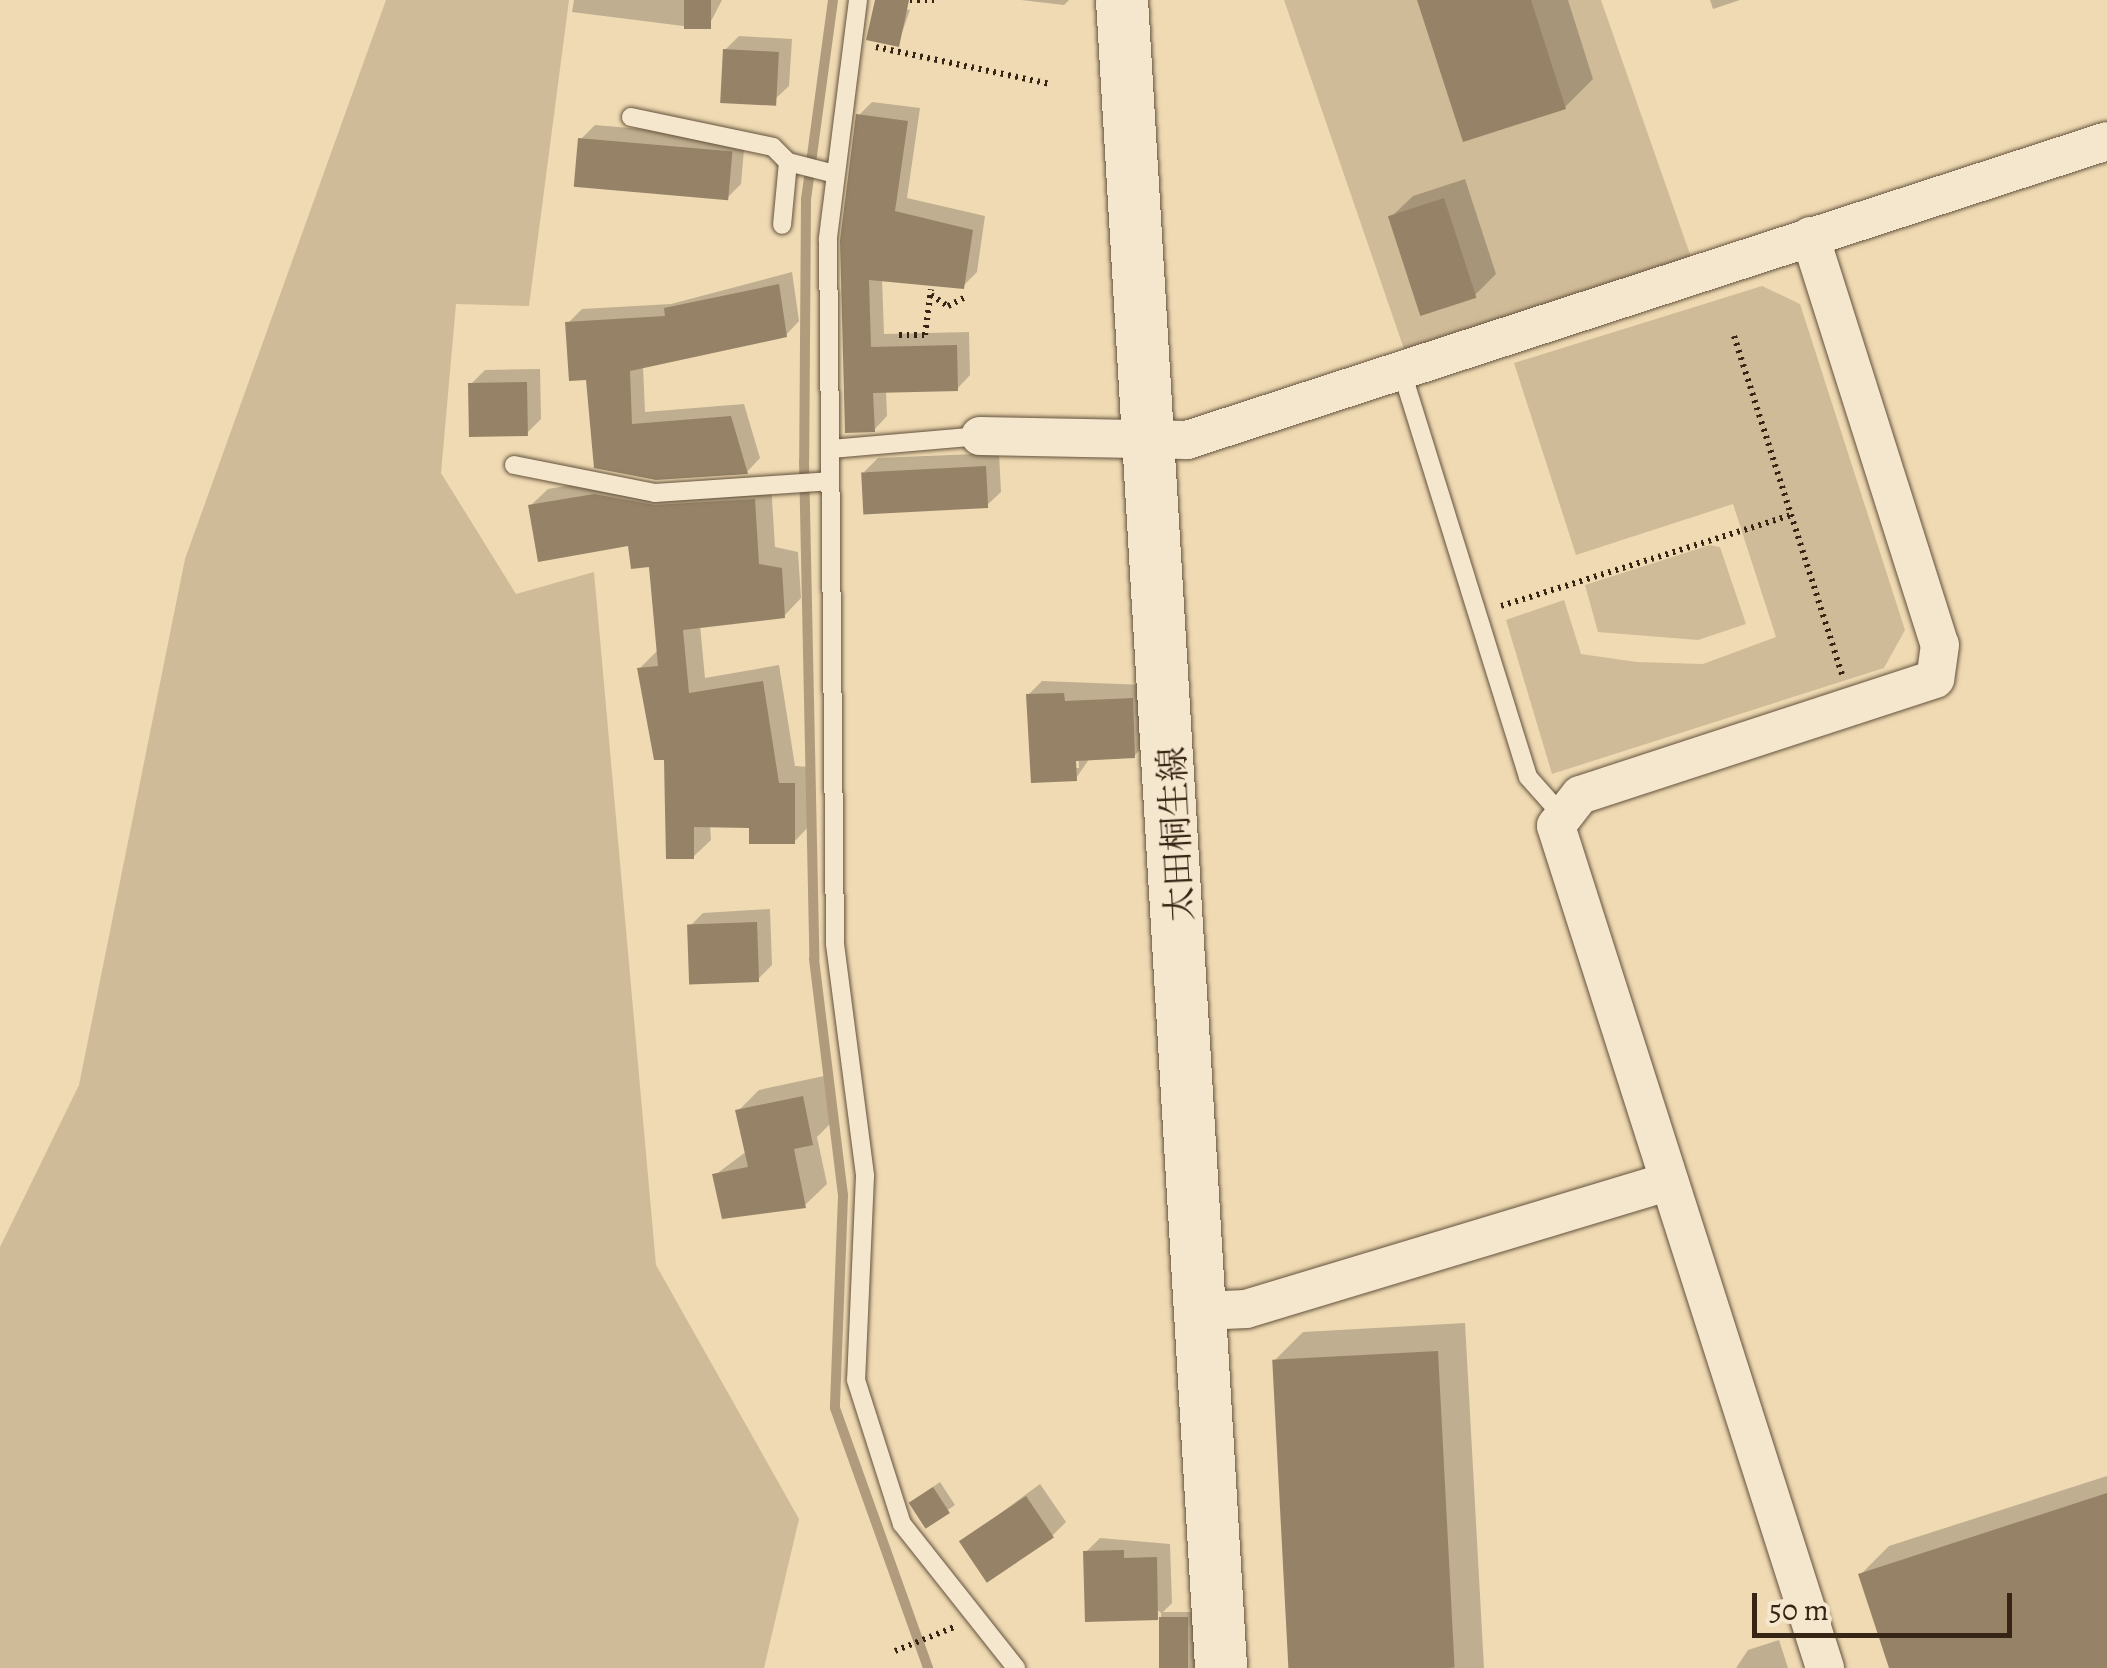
<!DOCTYPE html>
<meta charset="utf-8">
<style>
body{margin:0}
#map{position:relative;width:2107px;height:1668px;overflow:hidden;background:#efdab3;font-family:Alegreya,"Noto Serif JP",serif}
div>[style]{position:absolute}
.green>*{inset:0;background:#d0bb98}
.shadow>*{inset:0;background:#0003}
.stream>*{height:10px;margin:-5px;padding:0 5px;transform-origin:5px;border-radius:5px;background:#b09c7d}
.building>*{inset:0;background:#968367;transform-origin:0 0}
.path>*{height:6px;margin-top:-3px;transform-origin:0;background:repeating-linear-gradient(90deg,#362414 0 2.5px,transparent 0 7.5px)}
.roads{filter:drop-shadow(0 0 2px #64523c) drop-shadow(0 0 2px #64523c)}
.lane>*{height:18px;margin:-9px;padding:0 9px;transform-origin:9px;border-radius:9px;background:#f5e7ce}
.street>*{height:38px;margin:-19px;padding:0 19px;transform-origin:19px;border-radius:19px;background:#f5e7ce}
.secondary>*{height:52px;margin:-26px;padding:0 26px;transform-origin:26px;border-radius:26px;background:#f5e7ce}
span{translate:-50% -50%;white-space:nowrap;text-align:center;line-height:1.15;-webkit-text-stroke:8px #f5e7ce;paint-order:stroke}
.street-label{font-size:35px;color:#362414}
.scale{position:absolute;left:1752px;top:1593px;width:260px;height:45px;box-sizing:border-box;border:5px solid #362414;border-top:0;padding-left:12px;font-size:30px;line-height:35px;white-space:nowrap;color:#362414;-webkit-text-stroke:8px #f5e7ce;paint-order:stroke}
</style>
<div id="map">
<div class="green">
<div style="clip-path:polygon(386px 0,569px 0,529px 306px,456px 304px,441px 473px,516px 594px,594px 572px,656px 1265px,799px 1519px,764px 1668px,0 1668px,0 1247px,79px 1085px,185px 559px)"></div>
<div style="clip-path:polygon(1284px 0,1601px 0,1692px 260px,1405px 352px)"></div>
<div style="clip-path:polygon(1762px 286px,1800px 304px,1905px 630px,1884px 668px,1552px 774px,1506px 620px,1564px 600px,1581px 654px,1637px 662px,1703px 664px,1776px 637px,1733px 504px,1576px 555px,1514px 363px)"></div>
<div style="clip-path:polygon(1710px 545px,1720px 547px,1746px 624px,1698px 640px,1598px 632px,1585px 585px)"></div>
</div>
<div class="shadow">
<div style="clip-path:polygon(574px 0,722px 0,707px 29px,572px 12px)"></div>
<div style="clip-path:polygon(1021px 0,1069px 0,1064px 5px)"></div>
<div style="clip-path:polygon(1420px 0,1568px 0,1593px 79px,1565px 107px)"></div>
<div style="clip-path:polygon(1710px 0,1740px 0,1713px 9px)"></div>
<div style="clip-path:polygon(881px 4px,910px 10px,898px 44px)"></div>
<div style="clip-path:polygon(739px 36px,792px 39px,789px 86px,774px 100px,725px 50px)"></div>
<div style="clip-path:polygon(872px 102px,920px 108px,907px 198px,985px 216px,977px 272px,963px 286px,882px 278px,884px 334px,969px 332px,970px 375px,957px 389px,886px 390px,887px 416px,874px 430px,859px 115px)"></div>
<div style="clip-path:polygon(595px 125px,745px 138px,741px 184px,727px 198px,581px 139px)"></div>
<div style="clip-path:polygon(1465px 179px,1496px 274px,1475px 295px,1391px 217px,1413px 196px)"></div>
<div style="clip-path:polygon(792px 272px,799px 321px,786px 335px,643px 366px,645px 412px,744px 404px,760px 458px,747px 472px,656px 478px,589px 378px,568px 323px,582px 309px,671px 304px)"></div>
<div style="clip-path:polygon(540px 369px,541px 419px,527px 433px,471px 384px,485px 370px)"></div>
<div style="clip-path:polygon(999px 453px,1001px 492px,986px 506px,864px 472px,878px 458px)"></div>
<div style="clip-path:polygon(613px 478px,674px 489px,771px 483px,775px 547px,798px 552px,801px 598px,784px 616px,700px 625px,705px 678px,779px 665px,795px 766px,811px 767px,811px 824px,794px 842px,752px 826px,710px 825px,711px 840px,693px 857px,640px 668px,657px 651px,651px 565px,631px 543px,530px 506px,548px 489px)"></div>
<div style="clip-path:polygon(evenodd,1042px 681px,1146px 685px,1148px 742px,1134px 756px,1090px 758px,1076px 778px,1028px 695px,1042px 681px,1078px 748px,1079px 768px,1074px 768px,1078px 748px)"></div>
<div style="clip-path:polygon(770px 909px,772px 965px,758px 979px,689px 927px,703px 913px)"></div>
<div style="clip-path:polygon(824px 1076px,833px 1121px,817px 1137px,827px 1184px,805px 1205px,715px 1175px,747px 1151px,738px 1111px,759px 1090px)"></div>
<div style="clip-path:polygon(1465px 1323px,1484px 1668px,1292px 1668px,1275px 1360px,1303px 1332px)"></div>
<div style="clip-path:polygon(2107px 1476px,2107px 1668px,1891px 1668px,1861px 1574px,1889px 1546px)"></div>
<div style="clip-path:polygon(940px 1482px,955px 1505px,925px 1526px,918px 1497px)"></div>
<div style="clip-path:polygon(1040px 1484px,1066px 1522px,1052px 1536px,962px 1542px)"></div>
<div style="clip-path:polygon(1100px 1538px,1170px 1544px,1172px 1603px,1163px 1612px,1193px 1612px,1196px 1668px,1164px 1668px,1161px 1613px,1086px 1552px)"></div>
<div style="clip-path:polygon(1779px 1640px,1788px 1668px,1736px 1668px,1748px 1650px)"></div>
</div>
<div class="stream">
<div style="left:833px;top:0;width:201px;rotate:97.7deg"></div>
<div style="left:806px;top:199px;width:262px;rotate:90.4deg"></div>
<div style="left:804px;top:461px;width:498px;rotate:88.8deg"></div>
<div style="left:814px;top:959px;width:239px;rotate:83deg"></div>
<div style="left:843px;top:1196px;width:212px;rotate:92.2deg"></div>
<div style="left:835px;top:1408px;width:276px;rotate:70.3deg"></div>
</div>
<div class="building">
<div style="left:684px;top:0;width:27px;height:29px"></div>
<div style="clip-path:polygon(875px 0,909px 0,899px 47px,866px 40px)"></div>
<div style="clip-path:polygon(1417px 0,1531px 0,1566px 109px,1463px 142px)"></div>
<div style="left:723px;top:49px;width:56px;height:54px;rotate:3deg"></div>
<div style="clip-path:polygon(856px 114px,908px 121px,895px 211px,973px 230px,964px 289px,869px 280px,871px 347px,957px 345px,958px 391px,873px 393px,875px 432px,845px 433px,840px 240px)"></div>
<div style="left:578px;top:138px;width:155px;height:49px;rotate:5deg"></div>
<div style="left:1444px;top:198px;width:105px;height:59px;rotate:72deg"></div>
<div style="clip-path:polygon(779px 284px,787px 337px,630px 371px,632px 424px,731px 416px,748px 474px,656px 480px,594px 468px,586px 380px,569px 381px,565px 322px,665px 316px,664px 308px)"></div>
<div style="left:527px;top:382px;width:54px;height:59px;rotate:89deg"></div>
<div style="left:986px;top:466px;width:42px;height:125px;rotate:87deg"></div>
<div style="clip-path:polygon(594px 494px,655px 505px,755px 499px,759px 564px,782px 568px,785px 618px,683px 630px,689px 693px,763px 681px,779px 783px,795px 783px,795px 844px,749px 844px,749px 828px,694px 827px,694px 859px,666px 859px,664px 760px,654px 760px,637px 668px,658px 666px,649px 567px,631px 569px,628px 546px,538px 562px,528px 505px)"></div>
<div style="clip-path:polygon(1064px 693px,1065px 701px,1133px 698px,1135px 758px,1076px 761px,1077px 781px,1031px 783px,1026px 694px)"></div>
<div style="left:757px;top:922px;width:60px;height:70px;rotate:88deg"></div>
<div style="clip-path:polygon(803px 1096px,813px 1145px,794px 1149px,806px 1208px,722px 1219px,712px 1174px,748px 1167px,735px 1110px)"></div>
<div style="left:1438px;top:1351px;width:317px;height:166px;rotate:87deg"></div>
<div style="left:933px;top:1487px;width:31px;height:29px;rotate:57deg"></div>
<div style="clip-path:polygon(2107px 1493px,2107px 1668px,1889px 1668px,1858px 1574px)"></div>
<div style="left:1026px;top:1496px;width:50px;height:81px;rotate:56deg"></div>
<div style="clip-path:polygon(1124px 1550px,1124px 1558px,1157px 1557px,1158px 1620px,1085px 1622px,1083px 1551px)"></div>
<div style="left:1159px;top:1617px;width:29px;height:51px"></div>
</div>
<div class="path">
<div style="left:910px;top:0;width:24px"></div>
<div style="left:876px;top:47px;width:178px;rotate:12deg"></div>
<div style="left:931px;top:295px;width:20px;rotate:33deg"></div>
<div style="left:948px;top:306px;width:20px;rotate:-27deg"></div>
<div style="left:899px;top:335px;width:26px"></div>
<div style="left:925px;top:335px;width:46px;rotate:-82.6deg"></div>
<div style="left:1734px;top:336px;width:356px;rotate:72.3deg"></div>
<div style="left:1501px;top:606px;width:304px;rotate:-17.4deg"></div>
<div style="left:895px;top:1651px;width:64px;rotate:-22.1deg"></div>
</div>
<div class="roads">
<div class="lane">
<div style="left:858px;top:0;width:241px;rotate:97.2deg"></div>
<div style="left:828px;top:239px;width:705px;rotate:89.43deg"></div>
<div style="left:835px;top:944px;width:234px;rotate:82.6deg"></div>
<div style="left:865px;top:1176px;width:204px;rotate:92.5deg"></div>
<div style="left:856px;top:1380px;width:151px;rotate:72.3deg"></div>
<div style="left:902px;top:1524px;width:184px;rotate:51.6deg"></div>
<div style="left:631px;top:117px;width:145px;rotate:11.9deg"></div>
<div style="left:773px;top:147px;width:21px;rotate:45deg"></div>
<div style="left:788px;top:162px;width:63px;rotate:95.4deg"></div>
<div style="left:788px;top:162px;width:44px;rotate:14.3deg"></div>
<div style="left:1401px;top:369px;width:427px;rotate:72.7deg"></div>
<div style="left:1528px;top:777px;width:48px;rotate:48.4deg"></div>
<div style="left:831px;top:449px;width:150px;rotate:-5deg"></div>
<div style="left:514px;top:465px;width:144px;rotate:11.2deg"></div>
<div style="left:655px;top:493px;width:174px;rotate:-3.9deg"></div>
</div>
<div class="street">
<div style="left:1810px;top:236px;width:429px;rotate:72.4deg"></div>
<div style="left:1940px;top:645px;width:34px;rotate:98deg"></div>
<div style="left:1935px;top:679px;width:373px;rotate:161.9deg"></div>
<div style="left:1580px;top:795px;width:39px;rotate:128deg"></div>
<div style="left:1556px;top:826px;width:884px;rotate:72.28deg"></div>
<div style="left:980px;top:436px;width:207px;rotate:1.1deg"></div>
<div style="left:1187px;top:440px;width:967px;rotate:-18deg"></div>
<div style="left:1202px;top:1311px;width:44px;rotate:-2.6deg"></div>
<div style="left:1246px;top:1309px;width:442px;rotate:-16.8deg"></div>
</div>
<div class="secondary">
<div style="left:1122px;top:0;width:1671px;rotate:86.6deg"></div>
</div>
</div>
<div class="street-label">
<span style="left:1176px;top:834px;rotate:-93deg">太田桐生線</span>
</div>
<div class="scale">50 m</div>
</div>
